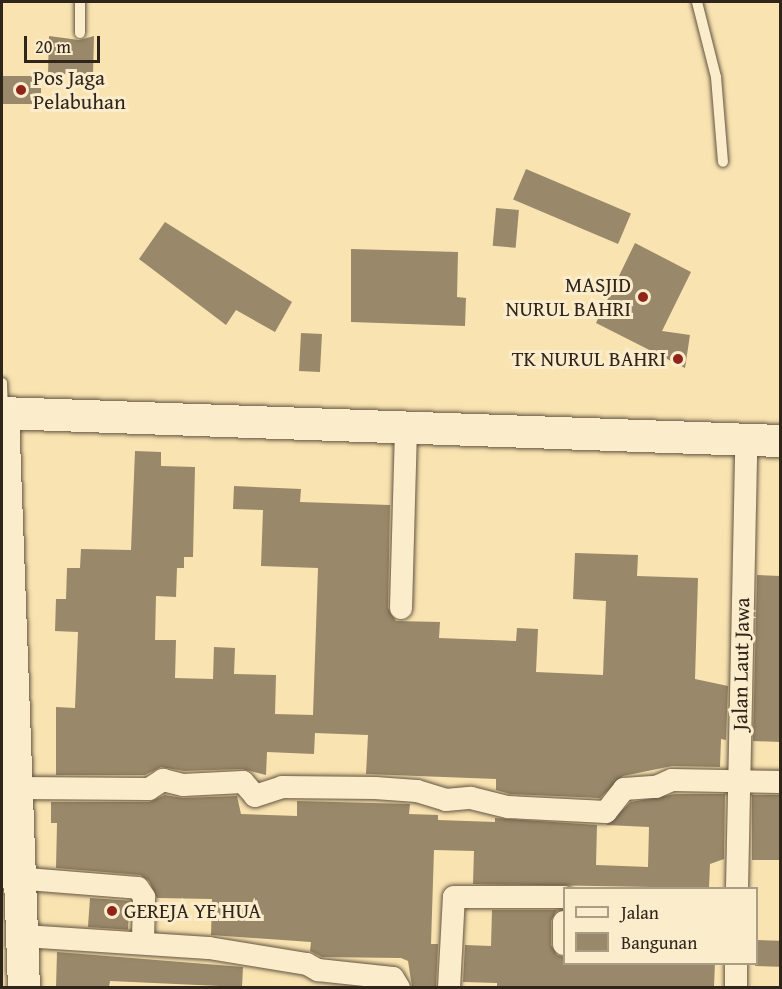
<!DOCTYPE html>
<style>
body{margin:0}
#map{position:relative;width:782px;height:989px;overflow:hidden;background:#f9e3b1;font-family:"Gentium Book Plus",serif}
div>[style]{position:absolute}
.building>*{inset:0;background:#998869;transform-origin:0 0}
.roads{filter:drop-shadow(0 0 2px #625440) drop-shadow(0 0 2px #625440)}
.lane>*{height:10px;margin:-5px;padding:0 5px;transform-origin:5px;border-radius:5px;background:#fbedcc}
.street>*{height:22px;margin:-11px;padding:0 11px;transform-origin:11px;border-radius:11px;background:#fbedcc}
.secondary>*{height:32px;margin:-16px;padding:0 16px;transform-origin:16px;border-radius:16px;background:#fbedcc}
.dots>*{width:16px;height:16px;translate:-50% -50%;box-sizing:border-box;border:3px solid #fbedcc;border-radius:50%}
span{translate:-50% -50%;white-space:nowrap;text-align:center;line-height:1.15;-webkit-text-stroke:6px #fbedcc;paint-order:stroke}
.poi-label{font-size:21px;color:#30251b}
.left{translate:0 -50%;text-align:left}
.right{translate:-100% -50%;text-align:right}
.street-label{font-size:21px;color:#30251b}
.frame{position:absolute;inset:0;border:3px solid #30251b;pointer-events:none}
.legend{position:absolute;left:563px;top:887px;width:195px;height:78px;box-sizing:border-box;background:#fbedcc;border:2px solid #aa9d85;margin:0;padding:8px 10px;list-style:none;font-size:18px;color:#30251b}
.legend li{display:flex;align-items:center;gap:12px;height:30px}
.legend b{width:30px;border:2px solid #aa9d85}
.scale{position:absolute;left:24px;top:36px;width:76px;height:27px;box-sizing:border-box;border:3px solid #30251b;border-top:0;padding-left:8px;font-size:18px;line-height:21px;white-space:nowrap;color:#30251b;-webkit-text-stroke:4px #fbedcc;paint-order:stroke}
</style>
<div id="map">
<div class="building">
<div style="clip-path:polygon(49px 36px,79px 40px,94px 36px,93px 75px,48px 74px)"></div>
<div style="left:2px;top:76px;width:39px;height:28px"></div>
<div style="left:526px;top:169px;width:114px;height:33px;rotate:23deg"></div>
<div style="left:496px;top:208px;width:23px;height:38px;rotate:5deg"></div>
<div style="clip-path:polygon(165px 222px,292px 302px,275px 332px,236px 310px,226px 325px,139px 259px)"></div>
<div style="clip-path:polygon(635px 243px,691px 272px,662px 331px,690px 335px,685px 368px,596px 323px)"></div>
<div style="clip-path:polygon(351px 249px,458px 252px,457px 297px,466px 298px,465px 326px,351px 322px)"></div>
<div style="left:301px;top:333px;width:21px;height:38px;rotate:3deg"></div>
<div style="clip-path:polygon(135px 451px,161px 452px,161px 466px,195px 467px,193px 557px,184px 557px,184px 568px,177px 568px,176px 597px,156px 596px,155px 640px,176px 640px,175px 678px,213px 679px,214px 647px,235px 648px,234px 674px,276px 675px,275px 714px,313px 715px,318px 568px,261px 566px,263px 510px,233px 509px,234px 486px,301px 489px,300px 502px,390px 505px,388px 608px,396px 621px,440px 622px,439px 638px,516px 641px,517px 628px,538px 629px,536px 672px,603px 675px,606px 601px,573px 599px,575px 553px,638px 555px,637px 576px,698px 578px,695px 679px,728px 686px,726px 740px,721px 739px,720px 767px,672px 766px,623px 776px,600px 798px,510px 794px,496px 790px,496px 779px,366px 774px,368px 735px,315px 733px,314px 754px,267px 752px,266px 775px,242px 769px,184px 771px,161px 767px,145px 775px,56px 775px,56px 707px,75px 708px,78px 632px,55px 631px,56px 599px,66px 599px,67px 568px,80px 568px,81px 549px,131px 550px)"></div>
<div style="clip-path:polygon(757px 575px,780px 576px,780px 742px,753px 741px)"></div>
<div style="clip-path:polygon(675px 794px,725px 794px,724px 859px,710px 864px,709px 888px,473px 884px,474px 851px,434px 850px,431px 944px,438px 944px,436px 987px,412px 987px,408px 961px,401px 958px,322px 957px,310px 951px,311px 942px,211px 935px,212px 899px,157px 898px,149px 881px,140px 875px,56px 868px,57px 823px,51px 823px,51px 802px,149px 802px,165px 795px,183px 798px,237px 796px,241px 814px,297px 816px,297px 801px,410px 804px,409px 814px,438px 815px,438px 820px,495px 822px,495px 818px,597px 825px,596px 865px,648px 867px,649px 827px,606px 825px,631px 802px)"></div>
<div style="left:752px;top:795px;width:28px;height:65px"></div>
<div style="left:90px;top:898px;width:40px;height:29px;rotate:4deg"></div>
<div style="clip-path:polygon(492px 910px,557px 910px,551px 921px,551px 945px,557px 955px,564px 957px,564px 963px,715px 963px,714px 987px,497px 987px,497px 983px,463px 982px,465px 945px,491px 946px)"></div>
<div style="left:756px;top:940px;width:24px;height:26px;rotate:2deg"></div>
<div style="clip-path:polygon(57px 952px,243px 967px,242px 987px,110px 981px,109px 987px,56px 987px)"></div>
</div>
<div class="roads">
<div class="lane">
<div style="left:697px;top:2px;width:77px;rotate:75.8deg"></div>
<div style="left:716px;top:77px;width:85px;rotate:85.3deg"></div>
<div style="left:80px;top:33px;width:31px;rotate:-90deg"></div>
<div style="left:2px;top:383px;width:27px;rotate:88deg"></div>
</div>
<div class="street">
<div style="left:401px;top:608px;width:181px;rotate:-88.4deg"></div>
<div style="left:19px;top:788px;width:130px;rotate:0.4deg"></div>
<div style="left:149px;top:789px;width:17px;rotate:-33deg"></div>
<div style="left:163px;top:780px;width:21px;rotate:14deg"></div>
<div style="left:183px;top:785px;width:60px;rotate:-2.9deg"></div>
<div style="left:243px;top:782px;width:18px;rotate:49deg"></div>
<div style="left:255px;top:796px;width:28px;rotate:-18deg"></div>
<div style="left:282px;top:787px;width:93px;rotate:0.6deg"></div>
<div style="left:375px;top:788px;width:42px;rotate:4.1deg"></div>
<div style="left:417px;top:791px;width:30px;rotate:17deg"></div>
<div style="left:446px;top:800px;width:25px;rotate:-5deg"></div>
<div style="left:471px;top:798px;width:38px;rotate:14deg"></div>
<div style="left:508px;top:807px;width:98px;rotate:2.9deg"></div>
<div style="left:606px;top:812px;width:29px;rotate:-52deg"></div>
<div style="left:624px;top:789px;width:32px;rotate:-4deg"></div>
<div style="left:656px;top:787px;width:17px;rotate:-24deg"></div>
<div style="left:672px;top:780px;width:108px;rotate:1.1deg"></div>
<div style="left:2px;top:877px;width:136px;rotate:4.6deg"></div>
<div style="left:138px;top:888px;width:11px;rotate:56deg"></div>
<div style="left:144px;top:897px;width:44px;rotate:91.3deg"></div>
<div style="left:737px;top:888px;width:448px;rotate:-88.8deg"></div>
<div style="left:564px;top:922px;width:22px;rotate:90deg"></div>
<div style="left:24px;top:936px;width:185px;rotate:3.7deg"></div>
<div style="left:209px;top:948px;width:99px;rotate:9.3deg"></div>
<div style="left:307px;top:964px;width:13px;rotate:29deg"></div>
<div style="left:318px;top:970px;width:75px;rotate:6.1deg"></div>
<div style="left:393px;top:978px;width:12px;rotate:59deg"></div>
<div style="left:449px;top:988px;width:91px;rotate:-86.9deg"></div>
<div style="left:454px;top:897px;width:110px"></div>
<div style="left:736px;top:988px;width:24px;rotate:-90deg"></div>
</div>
<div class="secondary">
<div style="left:2px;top:413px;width:779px;rotate:2.06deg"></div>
<div style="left:3px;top:413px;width:575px;rotate:87.91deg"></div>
</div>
</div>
<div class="dots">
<div style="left:21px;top:90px;background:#8f2418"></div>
<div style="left:643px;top:297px;background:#8f2418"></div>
<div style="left:678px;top:359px;background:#8f2418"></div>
<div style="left:112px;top:911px;background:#8f2418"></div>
</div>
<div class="poi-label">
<span class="left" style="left:33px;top:90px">Pos Jaga<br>Pelabuhan</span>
<span class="right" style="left:631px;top:297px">MASJID<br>NURUL BAHRI</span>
<span class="right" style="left:666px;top:359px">TK NURUL BAHRI</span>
<span class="left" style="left:124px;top:911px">GEREJA YE HUA</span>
</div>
<div class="street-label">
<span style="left:741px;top:664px;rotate:-89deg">Jalan Laut Jawa</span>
</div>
<div class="frame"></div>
<ul class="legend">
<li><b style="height:8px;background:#fbedcc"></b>Jalan</li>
<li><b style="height:16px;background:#998869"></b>Bangunan</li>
</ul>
<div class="scale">20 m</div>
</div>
